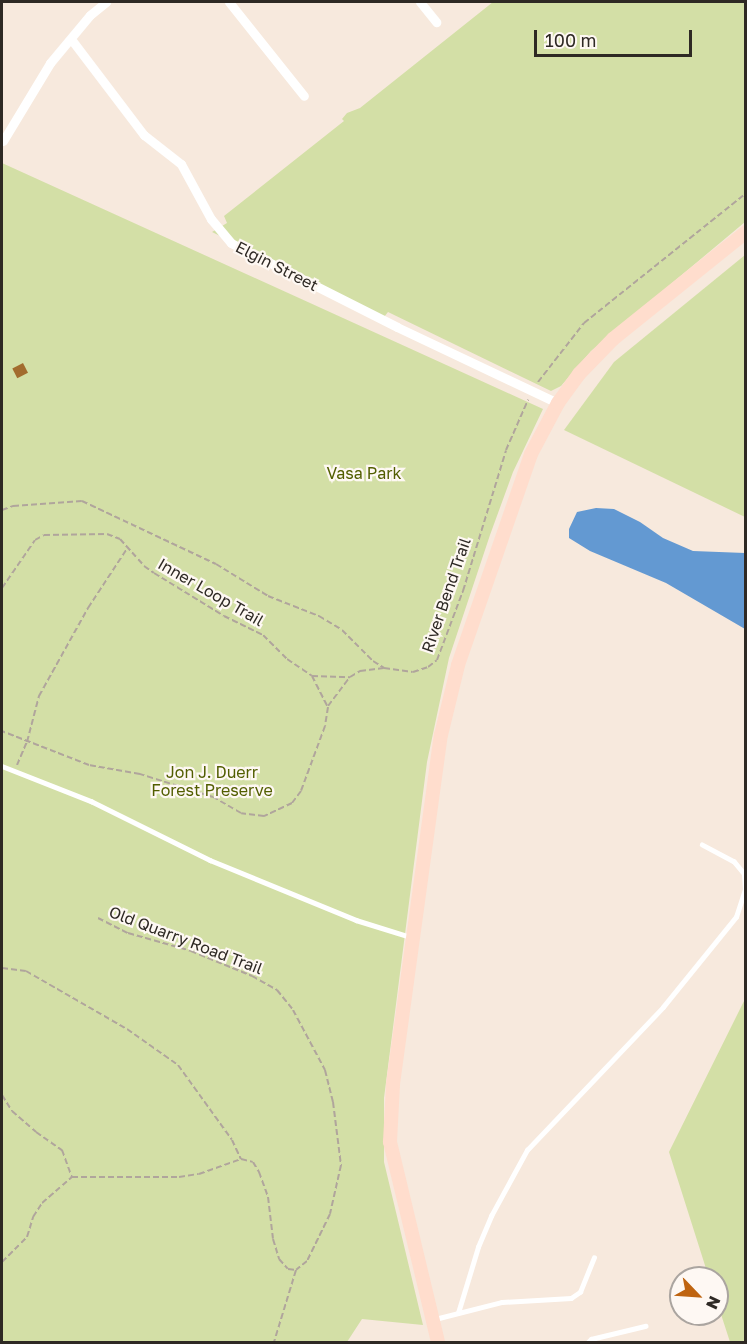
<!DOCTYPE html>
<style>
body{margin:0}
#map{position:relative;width:747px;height:1344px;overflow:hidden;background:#f7e9dd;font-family:"Golos Text",sans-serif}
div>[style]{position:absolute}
.green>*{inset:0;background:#d3dfa6}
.water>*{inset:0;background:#6399d2}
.building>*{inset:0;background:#a26c2e;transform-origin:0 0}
.path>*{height:2px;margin-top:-1px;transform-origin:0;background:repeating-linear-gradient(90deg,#b0a59c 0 6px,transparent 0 9px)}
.service>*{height:4.5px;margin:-2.25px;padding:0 2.25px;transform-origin:2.25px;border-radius:2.25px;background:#fff}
.minor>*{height:9px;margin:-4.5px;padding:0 4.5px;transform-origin:4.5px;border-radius:4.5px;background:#fff}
.primary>*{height:14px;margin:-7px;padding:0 7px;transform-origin:7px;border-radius:7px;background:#ffddcd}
span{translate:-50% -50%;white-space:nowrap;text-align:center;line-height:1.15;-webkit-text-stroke:4.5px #fef8f3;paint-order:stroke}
.street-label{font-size:16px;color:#2e2924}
.park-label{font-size:16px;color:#525e00}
.frame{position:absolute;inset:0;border:3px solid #2e2924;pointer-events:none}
.north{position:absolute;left:669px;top:1266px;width:60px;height:60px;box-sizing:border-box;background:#fef8f3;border:2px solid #aba5a0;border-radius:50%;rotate:115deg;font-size:16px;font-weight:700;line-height:24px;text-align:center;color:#2e2924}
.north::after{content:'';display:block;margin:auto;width:21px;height:27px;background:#bf6410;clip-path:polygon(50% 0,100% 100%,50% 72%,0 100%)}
.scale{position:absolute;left:534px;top:30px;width:158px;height:27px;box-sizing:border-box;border:3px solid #2e2924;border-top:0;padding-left:8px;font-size:18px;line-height:21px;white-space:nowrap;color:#2e2924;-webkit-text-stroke:4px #fef8f3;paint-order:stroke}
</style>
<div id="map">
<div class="green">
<div style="clip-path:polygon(493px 2px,745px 2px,745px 222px,591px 351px,561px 386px,551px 391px,388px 312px,384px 317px,212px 232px,227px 223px,224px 216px,344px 121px,342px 119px,347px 113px,360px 108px)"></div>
<div style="clip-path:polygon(2px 163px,543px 409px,513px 472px,490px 535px,449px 658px,427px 762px,384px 1098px,384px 1162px,423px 1325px,362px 1319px,347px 1342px,2px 1342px)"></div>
<div style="clip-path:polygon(745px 255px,745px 517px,564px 430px,614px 362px)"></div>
<div style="clip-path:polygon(745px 999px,746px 1342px,730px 1342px,717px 1302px,717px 1278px,709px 1278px,669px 1152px)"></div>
</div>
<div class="water">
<div style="clip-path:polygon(596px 508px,614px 509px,640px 522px,663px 538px,693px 551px,745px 553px,745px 629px,666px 583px,590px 551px,569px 538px,569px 529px,577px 512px)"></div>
</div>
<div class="building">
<div style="left:23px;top:363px;width:11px;height:12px;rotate:63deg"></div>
</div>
<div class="path">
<div style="left:538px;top:382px;width:75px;rotate:-52.1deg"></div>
<div style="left:584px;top:323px;width:208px;rotate:-38.7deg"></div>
<div style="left:2px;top:510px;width:12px;rotate:-20deg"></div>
<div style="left:13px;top:506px;width:69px;rotate:-4.1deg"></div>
<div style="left:82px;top:501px;width:148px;rotate:25.2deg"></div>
<div style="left:216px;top:564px;width:61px;rotate:31.6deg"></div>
<div style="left:268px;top:596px;width:55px;rotate:21.4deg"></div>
<div style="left:319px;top:616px;width:27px;rotate:31deg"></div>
<div style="left:342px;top:630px;width:44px;rotate:45deg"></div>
<div style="left:373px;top:661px;width:13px;rotate:32deg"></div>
<div style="left:384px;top:668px;width:29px;rotate:8deg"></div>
<div style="left:413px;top:672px;width:16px;rotate:-18deg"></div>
<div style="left:428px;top:667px;width:11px;rotate:-38deg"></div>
<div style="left:437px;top:660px;width:74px;rotate:-69.4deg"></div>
<div style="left:463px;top:591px;width:147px;rotate:-73deg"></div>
<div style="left:506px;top:450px;width:55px;rotate:-66.3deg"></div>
<div style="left:2px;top:588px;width:58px;rotate:-55.5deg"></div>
<div style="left:35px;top:540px;width:10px;rotate:-29deg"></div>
<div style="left:44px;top:535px;width:63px;rotate:-0.9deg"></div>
<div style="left:107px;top:534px;width:14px;rotate:21deg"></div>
<div style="left:120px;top:539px;width:36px;rotate:48deg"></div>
<div style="left:144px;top:566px;width:12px;rotate:35deg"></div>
<div style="left:154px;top:573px;width:82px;rotate:31.6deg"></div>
<div style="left:224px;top:616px;width:43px;rotate:26deg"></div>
<div style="left:263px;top:635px;width:34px;rotate:45deg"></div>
<div style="left:287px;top:659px;width:30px;rotate:34deg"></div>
<div style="left:312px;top:676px;width:35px;rotate:63deg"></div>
<div style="left:328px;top:707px;width:19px;rotate:99deg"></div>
<div style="left:325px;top:726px;width:69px;rotate:110.3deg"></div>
<div style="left:301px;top:791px;width:15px;rotate:127deg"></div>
<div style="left:292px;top:803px;width:31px;rotate:155deg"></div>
<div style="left:264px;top:816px;width:23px;rotate:-173deg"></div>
<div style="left:241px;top:813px;width:32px;rotate:-150deg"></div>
<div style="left:213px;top:797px;width:77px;rotate:-162.5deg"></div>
<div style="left:140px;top:774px;width:52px;rotate:-170deg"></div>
<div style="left:89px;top:765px;width:93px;rotate:-158.7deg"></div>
<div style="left:312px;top:676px;width:38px;rotate:2deg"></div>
<div style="left:328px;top:706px;width:36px;rotate:-53deg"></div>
<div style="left:350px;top:677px;width:12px;rotate:-31deg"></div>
<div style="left:360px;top:671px;width:24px;rotate:-7deg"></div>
<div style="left:17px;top:765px;width:25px;rotate:-67deg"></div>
<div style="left:27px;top:742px;width:48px;rotate:-75.4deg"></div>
<div style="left:39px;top:696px;width:101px;rotate:-60.9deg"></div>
<div style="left:88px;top:608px;width:73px;rotate:-56.7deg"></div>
<div style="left:98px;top:918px;width:34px;rotate:27deg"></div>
<div style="left:128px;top:933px;width:66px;rotate:15.9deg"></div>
<div style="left:191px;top:951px;width:66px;rotate:22.3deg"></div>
<div style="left:252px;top:976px;width:29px;rotate:29deg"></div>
<div style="left:277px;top:990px;width:26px;rotate:51deg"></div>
<div style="left:293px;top:1010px;width:68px;rotate:61.9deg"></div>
<div style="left:325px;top:1070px;width:33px;rotate:76deg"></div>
<div style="left:333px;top:1102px;width:64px;rotate:82.8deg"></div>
<div style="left:341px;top:1165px;width:50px;rotate:102.7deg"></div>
<div style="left:330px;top:1214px;width:52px;rotate:116.1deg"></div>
<div style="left:307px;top:1261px;width:14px;rotate:141deg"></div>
<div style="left:296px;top:1270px;width:75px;rotate:107deg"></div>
<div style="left:2px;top:968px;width:24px;rotate:7deg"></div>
<div style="left:26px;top:971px;width:116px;rotate:29.9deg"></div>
<div style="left:127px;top:1029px;width:62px;rotate:35.2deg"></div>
<div style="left:178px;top:1065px;width:92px;rotate:54.2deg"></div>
<div style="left:232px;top:1140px;width:21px;rotate:65deg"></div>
<div style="left:2px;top:1095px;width:19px;rotate:58deg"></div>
<div style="left:12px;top:1111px;width:32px;rotate:41deg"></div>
<div style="left:36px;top:1132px;width:32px;rotate:35deg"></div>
<div style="left:62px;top:1150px;width:29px;rotate:70deg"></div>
<div style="left:2px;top:1262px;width:35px;rotate:-45deg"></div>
<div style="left:27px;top:1237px;width:21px;rotate:-73deg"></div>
<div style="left:33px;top:1217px;width:17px;rotate:-57deg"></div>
<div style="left:42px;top:1203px;width:40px;rotate:-41deg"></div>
<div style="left:72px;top:1177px;width:107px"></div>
<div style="left:179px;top:1177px;width:20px;rotate:-9deg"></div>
<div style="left:199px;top:1174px;width:45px;rotate:-19.7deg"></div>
<div style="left:241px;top:1159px;width:12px;rotate:14deg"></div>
<div style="left:253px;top:1162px;width:12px;rotate:59deg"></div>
<div style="left:259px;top:1172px;width:27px;rotate:70deg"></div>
<div style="left:268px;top:1197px;width:42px;rotate:83.2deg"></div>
<div style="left:273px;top:1239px;width:21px;rotate:73deg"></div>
<div style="left:279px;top:1259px;width:13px;rotate:48deg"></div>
<div style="left:288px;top:1269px;width:8px;rotate:7deg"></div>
</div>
<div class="service">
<div style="left:2px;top:766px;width:96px;rotate:21.5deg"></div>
<div style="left:91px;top:801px;width:133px;rotate:26.4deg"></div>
<div style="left:210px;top:860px;width:158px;rotate:22.3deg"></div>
<div style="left:356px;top:920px;width:58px;rotate:17.2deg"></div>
<div style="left:458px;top:1313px;width:69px;rotate:-73.1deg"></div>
<div style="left:478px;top:1247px;width:34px;rotate:-67deg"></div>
<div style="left:491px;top:1216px;width:75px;rotate:-61.4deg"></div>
<div style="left:527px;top:1150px;width:197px;rotate:-46.4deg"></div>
<div style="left:663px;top:1007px;width:116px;rotate:-51deg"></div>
<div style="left:736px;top:917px;width:29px;rotate:-72deg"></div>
<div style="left:745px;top:889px;width:15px;rotate:-94deg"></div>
<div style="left:744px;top:874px;width:16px;rotate:-130deg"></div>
<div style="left:734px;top:862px;width:36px;rotate:-152deg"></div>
<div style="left:435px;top:1319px;width:69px;rotate:-14.2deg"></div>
<div style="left:502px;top:1302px;width:69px;rotate:-3.3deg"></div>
<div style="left:571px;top:1298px;width:11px;rotate:-34deg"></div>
<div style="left:580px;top:1292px;width:37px;rotate:-68deg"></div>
<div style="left:588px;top:1342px;width:4px;rotate:-45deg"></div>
<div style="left:591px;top:1339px;width:56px;rotate:-13.5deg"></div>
</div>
<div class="minor">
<div style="left:229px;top:2px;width:120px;rotate:51.4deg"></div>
<div style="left:420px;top:2px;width:26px;rotate:51deg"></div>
<div style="left:71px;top:39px;width:121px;rotate:52.8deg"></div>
<div style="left:144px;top:135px;width:47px;rotate:38.1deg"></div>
<div style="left:181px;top:164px;width:63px;rotate:61.4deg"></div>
<div style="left:211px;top:219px;width:31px;rotate:50deg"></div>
<div style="left:231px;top:243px;width:186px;rotate:26.8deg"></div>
<div style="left:397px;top:327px;width:178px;rotate:25.3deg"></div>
<div style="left:3px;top:141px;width:91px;rotate:-58.9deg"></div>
<div style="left:50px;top:63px;width:62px;rotate:-50.2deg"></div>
<div style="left:90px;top:15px;width:21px;rotate:-39deg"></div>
</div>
<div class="primary">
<div style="left:438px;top:1342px;width:206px;rotate:-103.5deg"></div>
<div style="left:390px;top:1142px;width:58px;rotate:-87deg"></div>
<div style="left:393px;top:1084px;width:352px;rotate:-82.2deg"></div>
<div style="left:441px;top:735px;width:72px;rotate:-76.3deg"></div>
<div style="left:458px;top:665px;width:223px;rotate:-70.9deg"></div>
<div style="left:531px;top:454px;width:58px;rotate:-62.1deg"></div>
<div style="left:558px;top:403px;width:36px;rotate:-54deg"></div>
<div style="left:579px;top:374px;width:49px;rotate:-45.8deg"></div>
<div style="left:613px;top:339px;width:171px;rotate:-38.8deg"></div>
</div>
<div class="street-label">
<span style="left:277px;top:266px;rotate:27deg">Elgin Street</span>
<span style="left:211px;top:592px;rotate:30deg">Inner Loop Trail</span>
<span style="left:446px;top:595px;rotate:-71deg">River Bend Trail</span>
<span style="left:186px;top:940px;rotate:21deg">Old Quarry Road Trail</span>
</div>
<div class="park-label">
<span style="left:364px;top:473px">Vasa Park</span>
<span style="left:212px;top:781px">Jon J. Duerr<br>Forest Preserve</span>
</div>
<div class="frame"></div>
<div class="north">N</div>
<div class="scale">100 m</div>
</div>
